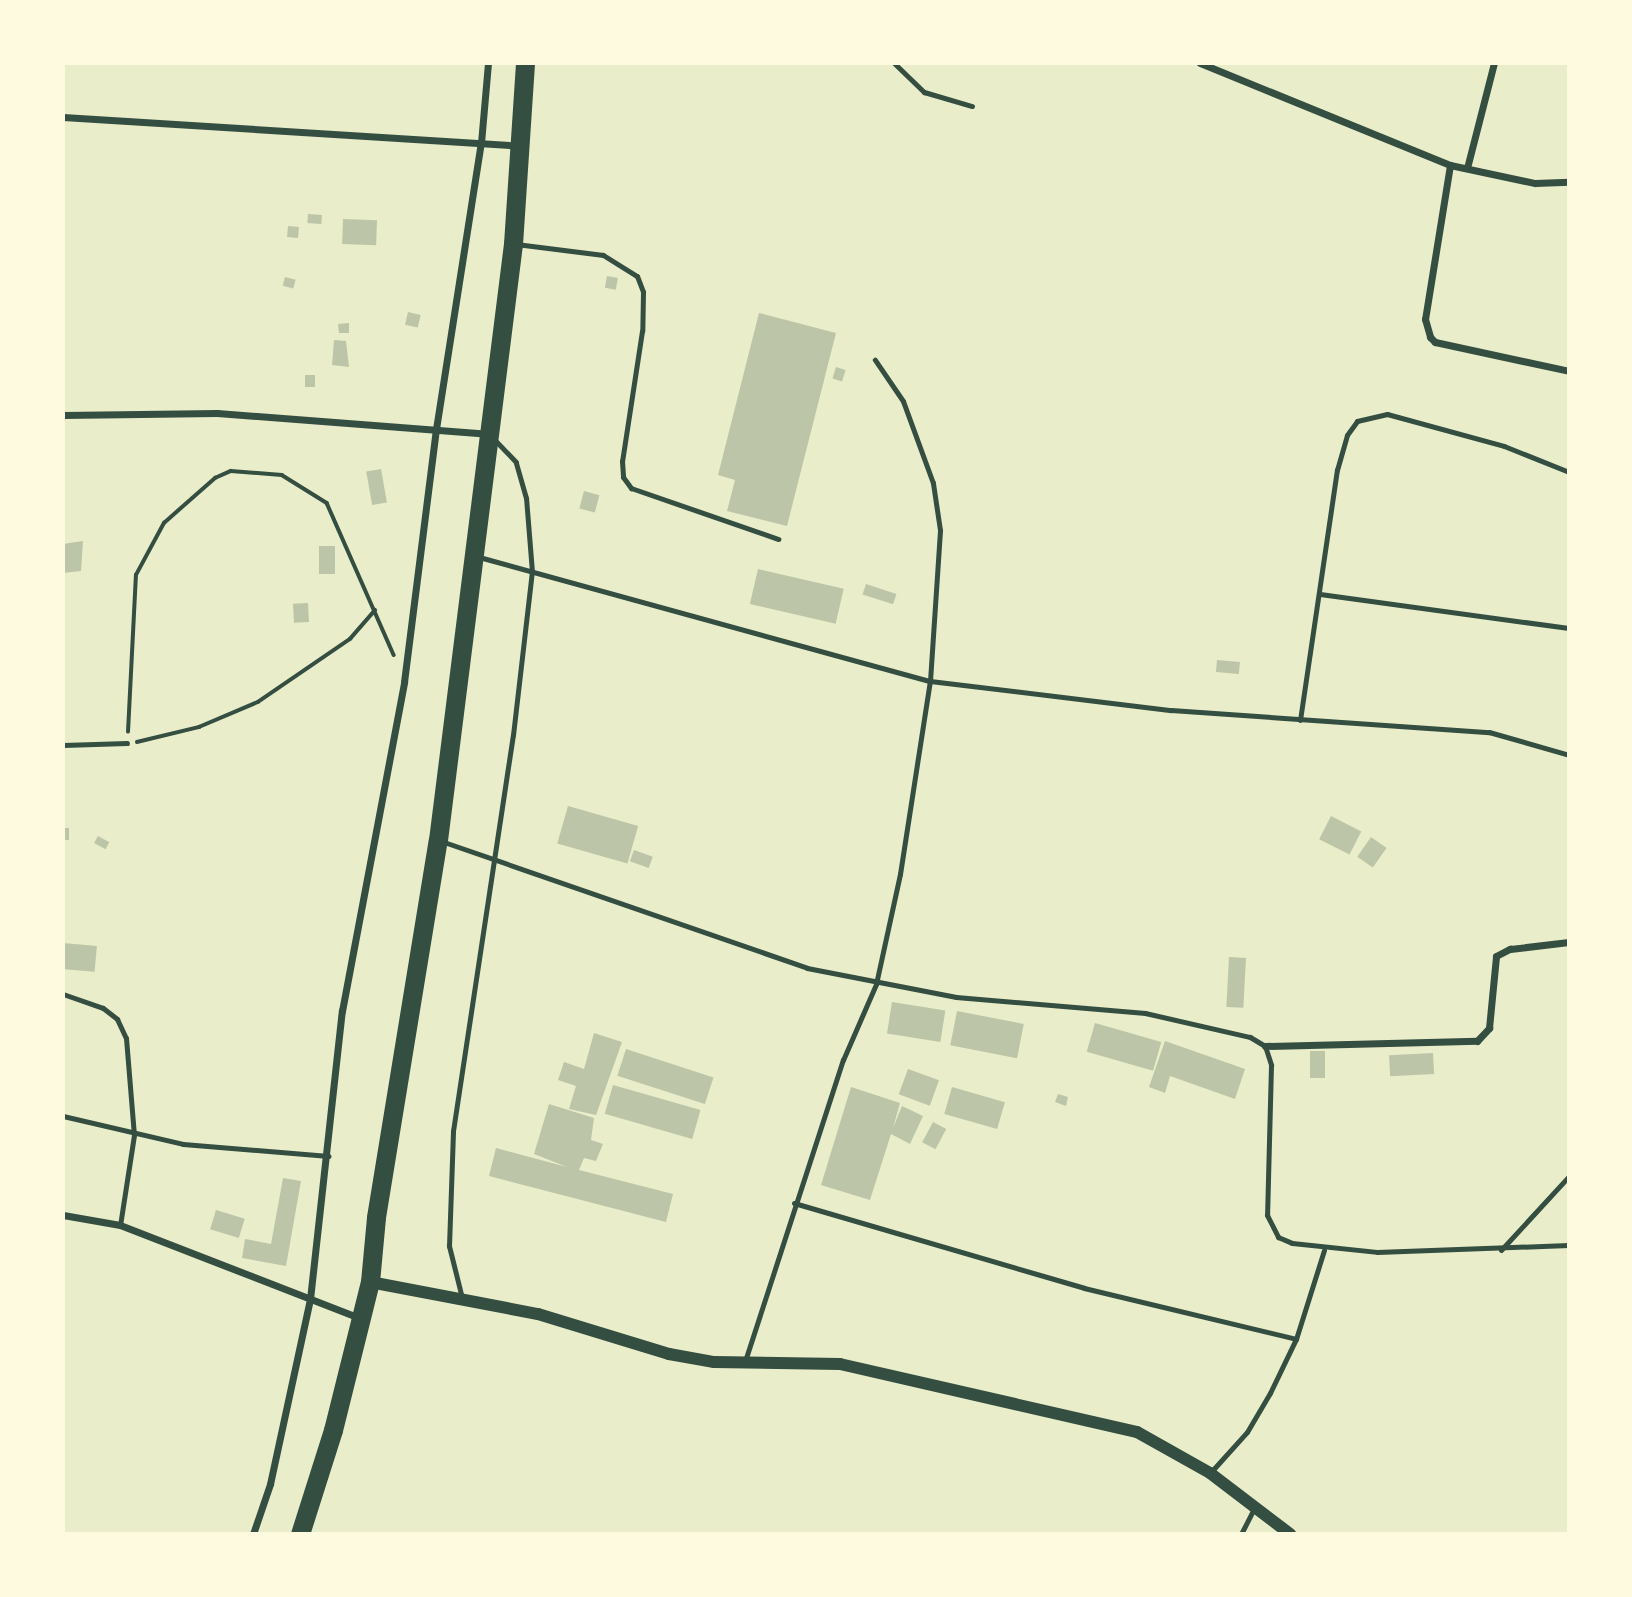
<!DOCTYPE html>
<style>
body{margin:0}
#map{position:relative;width:1632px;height:1597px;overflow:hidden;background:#e9edc9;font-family:"Varela Round",sans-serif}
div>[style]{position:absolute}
.building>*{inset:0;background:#bcc5a7;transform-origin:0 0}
.path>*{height:3.5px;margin:-1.75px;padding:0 1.75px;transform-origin:1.75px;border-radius:1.75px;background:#344e41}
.service>*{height:5px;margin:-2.5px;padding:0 2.5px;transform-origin:2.5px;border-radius:2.5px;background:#344e41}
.minor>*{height:7px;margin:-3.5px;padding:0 3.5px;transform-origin:3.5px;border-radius:3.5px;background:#344e41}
.tertiary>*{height:12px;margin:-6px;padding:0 6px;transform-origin:6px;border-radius:6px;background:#344e41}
.trunk>*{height:19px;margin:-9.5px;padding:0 9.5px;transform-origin:9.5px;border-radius:9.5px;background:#344e41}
span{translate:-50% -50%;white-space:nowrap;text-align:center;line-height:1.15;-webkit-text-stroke:5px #fefae0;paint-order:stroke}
.frame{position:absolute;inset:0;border:65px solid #fefae0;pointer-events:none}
</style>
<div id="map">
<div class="building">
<div style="left:308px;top:214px;width:14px;height:9px;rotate:4deg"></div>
<div style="left:343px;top:219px;width:34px;height:25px;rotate:2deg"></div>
<div style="left:288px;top:226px;width:11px;height:11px;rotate:5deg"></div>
<div style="left:607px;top:276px;width:11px;height:12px;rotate:10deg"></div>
<div style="left:285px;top:277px;width:11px;height:9px;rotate:15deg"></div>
<div style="left:408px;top:312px;width:13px;height:13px;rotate:13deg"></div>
<div style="clip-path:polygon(759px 313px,836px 333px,787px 526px,727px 511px,735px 480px,718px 475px)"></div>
<div style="clip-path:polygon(349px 323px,349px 333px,339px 333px,338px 324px)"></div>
<div style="clip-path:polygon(334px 340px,346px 341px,349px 367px,332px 365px)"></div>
<div style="left:836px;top:367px;width:10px;height:12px;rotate:17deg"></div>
<div style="left:305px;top:375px;width:10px;height:12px"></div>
<div style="left:381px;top:469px;width:34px;height:15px;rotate:80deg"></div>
<div style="left:584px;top:491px;width:16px;height:18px;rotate:15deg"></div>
<div style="clip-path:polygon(83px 541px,81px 571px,63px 573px,63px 544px)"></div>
<div style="left:319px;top:546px;width:16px;height:28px"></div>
<div style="left:758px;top:569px;width:88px;height:36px;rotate:13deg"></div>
<div style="left:866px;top:584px;width:32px;height:11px;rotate:18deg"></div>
<div style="left:308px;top:603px;width:19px;height:15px;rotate:87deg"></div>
<div style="left:1217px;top:660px;width:23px;height:12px;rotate:5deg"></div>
<div style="left:568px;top:806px;width:73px;height:39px;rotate:16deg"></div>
<div style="left:1331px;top:816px;width:34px;height:26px;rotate:27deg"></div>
<div style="left:63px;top:828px;width:6px;height:12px"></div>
<div style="left:98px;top:836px;width:13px;height:8px;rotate:29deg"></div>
<div style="left:1371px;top:837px;width:19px;height:24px;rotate:35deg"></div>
<div style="left:634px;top:850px;width:20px;height:12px;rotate:20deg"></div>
<div style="left:63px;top:943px;width:34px;height:26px;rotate:5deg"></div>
<div style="left:1229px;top:957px;width:17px;height:50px;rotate:3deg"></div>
<div style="left:892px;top:1002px;width:54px;height:32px;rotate:9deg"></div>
<div style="left:957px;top:1011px;width:68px;height:35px;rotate:11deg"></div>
<div style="left:1095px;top:1023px;width:69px;height:30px;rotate:16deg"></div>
<div style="clip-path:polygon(594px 1033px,622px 1042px,596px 1115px,569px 1109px,576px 1086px,558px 1080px,564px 1062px,584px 1069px)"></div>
<div style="clip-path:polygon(1165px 1041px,1245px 1069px,1235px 1099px,1170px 1076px,1165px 1093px,1149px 1087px)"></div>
<div style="left:626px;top:1049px;width:92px;height:28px;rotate:18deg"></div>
<div style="left:1310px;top:1051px;width:15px;height:27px"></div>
<div style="left:1433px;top:1053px;width:21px;height:44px;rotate:87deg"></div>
<div style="left:908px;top:1069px;width:33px;height:27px;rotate:20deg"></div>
<div style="left:613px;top:1085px;width:91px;height:30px;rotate:16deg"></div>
<div style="clip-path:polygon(851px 1087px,900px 1103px,893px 1128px,902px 1106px,923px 1116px,910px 1144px,891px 1134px,870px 1200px,821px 1185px)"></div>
<div style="left:952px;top:1087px;width:55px;height:28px;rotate:16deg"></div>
<div style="clip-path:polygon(1058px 1094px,1068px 1097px,1066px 1106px,1055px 1102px)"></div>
<div style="clip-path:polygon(549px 1104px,594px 1118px,591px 1140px,603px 1144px,596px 1161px,584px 1158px,579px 1170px,673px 1194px,666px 1222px,489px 1176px,496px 1148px,567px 1167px,534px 1154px)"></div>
<div style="left:933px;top:1122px;width:15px;height:23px;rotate:28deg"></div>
<div style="clip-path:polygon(283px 1178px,301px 1181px,286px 1266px,242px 1258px,245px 1239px,271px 1244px)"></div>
<div style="left:216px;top:1210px;width:30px;height:20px;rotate:17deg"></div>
</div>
<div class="path">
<div style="left:128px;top:732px;width:157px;rotate:-87.1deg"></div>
<div style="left:136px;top:575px;width:59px;rotate:-61.7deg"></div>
<div style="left:164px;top:523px;width:68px;rotate:-41.4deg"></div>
<div style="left:215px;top:478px;width:17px;rotate:-24deg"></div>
<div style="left:231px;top:471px;width:51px;rotate:4.5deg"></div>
<div style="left:282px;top:475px;width:53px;rotate:31.9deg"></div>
<div style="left:327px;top:503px;width:166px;rotate:66.2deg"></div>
<div style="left:137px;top:742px;width:64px;rotate:-13.6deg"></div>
<div style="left:199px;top:727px;width:64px;rotate:-23deg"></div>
<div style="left:258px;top:702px;width:112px;rotate:-34.4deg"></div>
<div style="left:350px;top:639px;width:38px;rotate:-49deg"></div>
</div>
<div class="service">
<div style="left:894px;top:63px;width:42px;rotate:44deg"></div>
<div style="left:924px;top:92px;width:50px;rotate:16.3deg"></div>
<div style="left:516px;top:244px;width:88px;rotate:7.2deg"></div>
<div style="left:603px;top:255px;width:40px;rotate:32deg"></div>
<div style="left:637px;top:276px;width:17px;rotate:69deg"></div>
<div style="left:643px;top:292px;width:39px;rotate:91deg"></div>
<div style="left:642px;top:331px;width:132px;rotate:98.7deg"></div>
<div style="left:622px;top:461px;width:16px;rotate:86deg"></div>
<div style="left:623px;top:477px;width:14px;rotate:54deg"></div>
<div style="left:631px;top:488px;width:156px;rotate:19.1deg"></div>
<div style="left:479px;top:557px;width:468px;rotate:15.4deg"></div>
<div style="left:930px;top:681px;width:243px;rotate:6.9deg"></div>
<div style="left:1171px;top:710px;width:319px;rotate:4deg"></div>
<div style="left:1489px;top:732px;width:83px;rotate:16deg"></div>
<div style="left:1320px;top:594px;width:251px;rotate:7.8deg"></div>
<div style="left:1300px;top:720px;width:253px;rotate:-81.6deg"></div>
<div style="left:1337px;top:470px;width:36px;rotate:-74deg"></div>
<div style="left:1347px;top:435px;width:17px;rotate:-54deg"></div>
<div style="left:1357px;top:421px;width:31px;rotate:-13deg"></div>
<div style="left:1387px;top:414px;width:121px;rotate:15.3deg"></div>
<div style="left:1504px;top:446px;width:70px;rotate:21.8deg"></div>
<div style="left:63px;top:745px;width:64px;rotate:-1.8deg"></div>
<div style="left:441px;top:841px;width:387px;rotate:19.1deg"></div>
<div style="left:807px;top:968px;width:152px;rotate:11deg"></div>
<div style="left:956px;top:997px;width:190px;rotate:4.8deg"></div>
<div style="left:1145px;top:1013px;width:108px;rotate:12.9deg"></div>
<div style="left:1250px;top:1037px;width:17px;rotate:31deg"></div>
<div style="left:1265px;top:1046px;width:20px;rotate:72deg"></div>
<div style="left:1271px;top:1065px;width:150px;rotate:91.5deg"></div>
<div style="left:1267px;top:1215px;width:25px;rotate:63deg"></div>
<div style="left:1278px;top:1237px;width:15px;rotate:23deg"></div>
<div style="left:1292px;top:1243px;width:85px;rotate:6deg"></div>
<div style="left:1377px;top:1252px;width:192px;rotate:-2.1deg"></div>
<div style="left:63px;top:994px;width:42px;rotate:19.3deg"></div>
<div style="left:103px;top:1008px;width:18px;rotate:38deg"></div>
<div style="left:117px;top:1019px;width:21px;rotate:65deg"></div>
<div style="left:126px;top:1038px;width:97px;rotate:85.3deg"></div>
<div style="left:134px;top:1135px;width:91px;rotate:98.8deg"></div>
<div style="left:63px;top:1116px;width:123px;rotate:13.1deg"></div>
<div style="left:183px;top:1144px;width:146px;rotate:4.7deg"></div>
<div style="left:794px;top:1203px;width:302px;rotate:16.3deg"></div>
<div style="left:1084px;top:1288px;width:218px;rotate:13.5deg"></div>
<div style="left:1501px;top:1250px;width:100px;rotate:-47.4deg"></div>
<div style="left:462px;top:1298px;width:54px;rotate:-104deg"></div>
<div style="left:449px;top:1246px;width:115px;rotate:-88deg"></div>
<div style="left:453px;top:1131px;width:401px;rotate:-81.4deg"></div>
<div style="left:513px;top:735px;width:164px;rotate:-83.4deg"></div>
<div style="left:532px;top:572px;width:74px;rotate:-94.6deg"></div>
<div style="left:526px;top:498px;width:37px;rotate:-106deg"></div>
<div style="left:516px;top:462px;width:33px;rotate:-134deg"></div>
<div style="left:745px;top:1361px;width:317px;rotate:-72deg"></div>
<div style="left:843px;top:1060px;width:83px;rotate:-66.5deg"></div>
<div style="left:876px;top:984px;width:113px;rotate:-77.7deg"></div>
<div style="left:900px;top:874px;width:195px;rotate:-81.2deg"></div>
<div style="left:930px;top:681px;width:151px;rotate:-86.2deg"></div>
<div style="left:940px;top:530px;width:48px;rotate:-98.5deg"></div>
<div style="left:933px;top:483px;width:87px;rotate:-110.1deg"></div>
<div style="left:903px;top:401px;width:50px;rotate:-124.3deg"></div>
<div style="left:1210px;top:1473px;width:55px;rotate:-47.9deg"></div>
<div style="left:1247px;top:1432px;width:45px;rotate:-59.5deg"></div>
<div style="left:1270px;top:1393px;width:60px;rotate:-64.3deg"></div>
<div style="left:1296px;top:1339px;width:93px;rotate:-72.5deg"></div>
<div style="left:1241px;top:1534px;width:29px;rotate:-63deg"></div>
</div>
<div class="minor">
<div style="left:1200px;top:63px;width:270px;rotate:22.2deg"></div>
<div style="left:1450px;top:165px;width:87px;rotate:12deg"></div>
<div style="left:1535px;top:183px;width:34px;rotate:-2deg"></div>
<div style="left:63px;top:117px;width:457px;rotate:3.6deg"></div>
<div style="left:1450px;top:165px;width:156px;rotate:99.2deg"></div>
<div style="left:1425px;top:319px;width:19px;rotate:74deg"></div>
<div style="left:1430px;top:337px;width:7px;rotate:45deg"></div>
<div style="left:1435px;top:342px;width:137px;rotate:12.2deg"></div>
<div style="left:1467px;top:168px;width:108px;rotate:-75.6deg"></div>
<div style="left:63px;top:415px;width:154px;rotate:-0.7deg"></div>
<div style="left:217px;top:413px;width:271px;rotate:4.4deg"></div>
<div style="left:1265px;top:1046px;width:212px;rotate:-1.4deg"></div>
<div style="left:1477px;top:1041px;width:18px;rotate:-47deg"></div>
<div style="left:1489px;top:1028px;width:72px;rotate:-84.4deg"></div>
<div style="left:1496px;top:956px;width:16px;rotate:-27deg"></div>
<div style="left:1510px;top:949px;width:59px;rotate:-6.8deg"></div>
<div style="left:63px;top:1215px;width:58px;rotate:10deg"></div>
<div style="left:120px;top:1225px;width:257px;rotate:21.2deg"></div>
<div style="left:253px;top:1534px;width:53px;rotate:-71.2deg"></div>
<div style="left:270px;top:1484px;width:189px;rotate:-77.8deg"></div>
<div style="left:310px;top:1299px;width:290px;rotate:-83.7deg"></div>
<div style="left:342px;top:1011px;width:335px;rotate:-79.3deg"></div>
<div style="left:404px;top:682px;width:255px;rotate:-82.8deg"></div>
<div style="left:436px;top:429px;width:290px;rotate:-81.1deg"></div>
<div style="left:481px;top:143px;width:80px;rotate:-85deg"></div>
</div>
<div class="tertiary">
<div style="left:370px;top:1282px;width:171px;rotate:10.8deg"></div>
<div style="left:538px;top:1314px;width:137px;rotate:17deg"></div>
<div style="left:669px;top:1354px;width:46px;rotate:10.1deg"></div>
<div style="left:714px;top:1362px;width:126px;rotate:0.9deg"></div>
<div style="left:840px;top:1364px;width:305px;rotate:12.9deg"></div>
<div style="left:1137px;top:1432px;width:84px;rotate:29.3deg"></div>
<div style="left:1210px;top:1473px;width:101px;rotate:37.3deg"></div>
</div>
<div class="trunk">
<div style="left:300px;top:1534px;width:109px;rotate:-72.4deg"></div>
<div style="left:333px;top:1430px;width:153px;rotate:-76deg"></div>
<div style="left:370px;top:1282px;width:65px;rotate:-84.7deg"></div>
<div style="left:376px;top:1217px;width:382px;rotate:-80.7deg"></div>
<div style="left:438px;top:840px;width:601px;rotate:-82.83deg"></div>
<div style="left:513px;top:244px;width:181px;rotate:-86.2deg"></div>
</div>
<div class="frame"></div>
</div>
